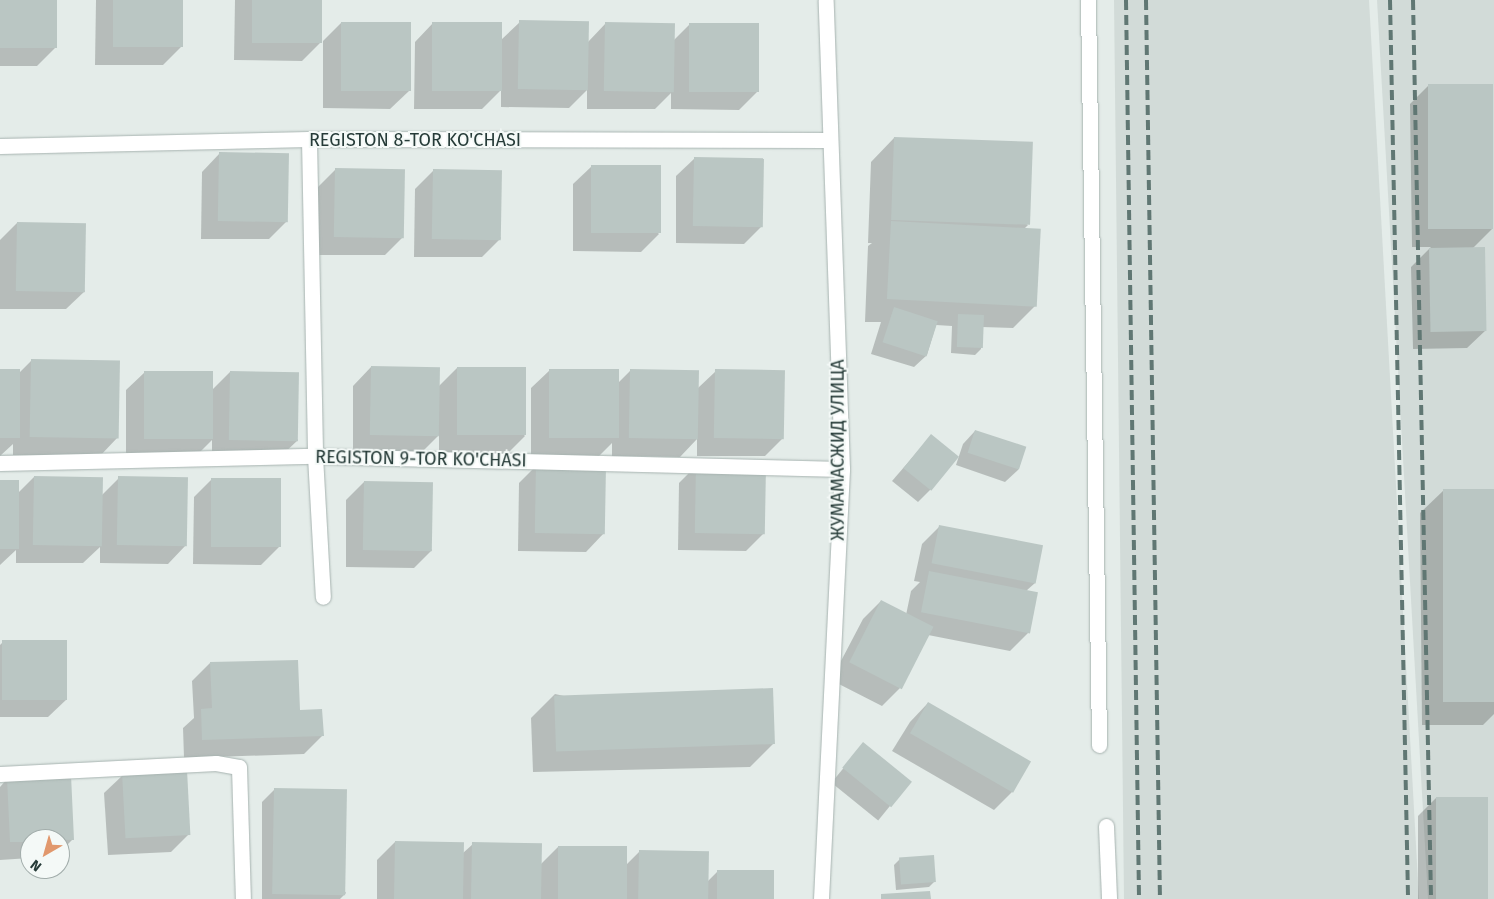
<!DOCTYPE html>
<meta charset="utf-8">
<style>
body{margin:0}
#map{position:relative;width:1494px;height:899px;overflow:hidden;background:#e4ece9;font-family:"Fira Sans",sans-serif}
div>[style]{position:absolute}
.built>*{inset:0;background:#d2dbd8}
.shadow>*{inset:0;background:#0003;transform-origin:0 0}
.building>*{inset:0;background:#bac6c3;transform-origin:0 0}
.roads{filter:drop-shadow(0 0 1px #a7b3b0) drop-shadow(0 0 1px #a7b3b0)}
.minor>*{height:15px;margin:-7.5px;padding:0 7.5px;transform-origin:7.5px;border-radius:7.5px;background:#fff}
.rail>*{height:4px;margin-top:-2px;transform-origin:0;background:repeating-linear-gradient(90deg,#607773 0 10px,transparent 0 15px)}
span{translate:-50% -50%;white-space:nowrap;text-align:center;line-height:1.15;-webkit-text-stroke:4px #f4f9f7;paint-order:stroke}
.street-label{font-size:18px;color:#263b38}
.north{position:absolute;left:20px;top:829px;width:50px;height:50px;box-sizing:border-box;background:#f4f9f7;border:1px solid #a2adab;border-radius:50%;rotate:218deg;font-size:14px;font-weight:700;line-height:20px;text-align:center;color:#263b38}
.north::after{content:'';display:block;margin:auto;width:18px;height:22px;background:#e1986d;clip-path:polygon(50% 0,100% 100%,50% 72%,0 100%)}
</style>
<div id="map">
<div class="built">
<div style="clip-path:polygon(1114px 0,1369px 0,1419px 899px,1124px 899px)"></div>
<div style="clip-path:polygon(1377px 0,1494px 0,1494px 899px,1428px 899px)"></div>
</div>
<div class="shadow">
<div style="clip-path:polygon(0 0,56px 0,55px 48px,37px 66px,0 66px)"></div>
<div style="clip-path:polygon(96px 0,182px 0,181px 47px,163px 65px,95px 65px)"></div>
<div style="clip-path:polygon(235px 0,321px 0,320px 43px,302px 61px,234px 60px)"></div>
<div style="clip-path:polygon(520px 22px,588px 42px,606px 23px,674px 40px,690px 24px,757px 92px,739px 110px,671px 109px,671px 93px,655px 109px,587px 109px,587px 90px,569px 108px,501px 107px,501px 90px,482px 109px,414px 109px,415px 42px,433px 23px,501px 40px)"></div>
<div style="clip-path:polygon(341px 23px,409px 91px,390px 109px,323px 108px,323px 41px)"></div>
<div style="clip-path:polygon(1429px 85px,1493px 228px,1473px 248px,1486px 330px,1467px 348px,1413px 349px,1411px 267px,1431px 247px,1412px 247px,1410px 104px)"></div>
<div style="clip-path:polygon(894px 138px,1028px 225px,1024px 229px,1036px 305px,1013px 328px,982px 327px,981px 349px,975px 355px,951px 353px,952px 326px,936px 325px,927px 355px,914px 367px,871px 354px,881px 322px,865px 322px,868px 246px,872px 243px,868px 243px,871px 162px)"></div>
<div style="clip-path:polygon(220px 153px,287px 221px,269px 239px,201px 239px,202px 172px)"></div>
<div style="clip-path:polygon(695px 158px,762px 226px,744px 244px,676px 243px,676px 176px)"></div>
<div style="clip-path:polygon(592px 166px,659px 234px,641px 252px,573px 251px,573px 184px)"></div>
<div style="clip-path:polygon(336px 169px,403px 237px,385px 255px,317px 255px,317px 188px)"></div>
<div style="clip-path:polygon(433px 171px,501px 238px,482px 257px,414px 257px,415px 189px)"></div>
<div style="clip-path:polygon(17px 223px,85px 291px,66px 309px,0 309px,0 240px)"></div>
<div style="clip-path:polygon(31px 361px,118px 437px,100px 456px,13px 455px,13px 444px,0 456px,0 370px,19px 373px)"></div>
<div style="clip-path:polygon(371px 367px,439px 386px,457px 368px,525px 436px,507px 454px,439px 453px,439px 435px,421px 453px,353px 453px,353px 386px)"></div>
<div style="clip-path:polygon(550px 370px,617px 384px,630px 371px,698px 388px,716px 371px,783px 438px,765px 456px,697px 456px,697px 439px,680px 457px,612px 456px,612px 443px,599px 456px,531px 456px,531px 388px)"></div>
<div style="clip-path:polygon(145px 372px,212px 390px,230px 372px,298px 440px,279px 458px,212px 458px,212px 440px,194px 458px,126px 457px,126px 390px)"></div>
<div style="clip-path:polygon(975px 431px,1025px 448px,1018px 470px,1005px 482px,956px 465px,963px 444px)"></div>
<div style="clip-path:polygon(931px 436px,930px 490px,918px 502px,892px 481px)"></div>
<div style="clip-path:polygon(537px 465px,604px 533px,586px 552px,518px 551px,519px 483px)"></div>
<div style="clip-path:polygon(697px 465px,764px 533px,746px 551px,678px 550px,679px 483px)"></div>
<div style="clip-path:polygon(34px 477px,102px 495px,119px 478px,186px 545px,168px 564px,100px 563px,100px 547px,83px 563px,16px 563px,16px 550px,0 565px,0 481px,17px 494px)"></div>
<div style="clip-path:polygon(212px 479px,279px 547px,261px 565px,193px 564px,194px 497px)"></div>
<div style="clip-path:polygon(364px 482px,432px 550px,414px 568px,346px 567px,346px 500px)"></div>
<div style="clip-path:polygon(1444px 490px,1494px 490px,1494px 714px,1483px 725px,1422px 725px,1420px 513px)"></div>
<div style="clip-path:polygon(940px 526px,1035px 583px,1026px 591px,1028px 633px,1010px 651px,928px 635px,900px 688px,882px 706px,831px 680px,863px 619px,881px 601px,906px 615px,911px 591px,920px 582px,914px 581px,922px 544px)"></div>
<div style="clip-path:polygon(3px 642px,67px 699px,48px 717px,0 717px,0 645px)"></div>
<div style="clip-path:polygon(210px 663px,299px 711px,322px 736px,304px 754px,184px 758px,183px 728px,194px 718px,192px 681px)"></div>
<div style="clip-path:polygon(555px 694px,774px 743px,750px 767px,533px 772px,531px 718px)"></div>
<div style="clip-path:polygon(928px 703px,1029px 762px,1012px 792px,994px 810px,892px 751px,910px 722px)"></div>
<div style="left:863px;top:744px;width:60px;height:50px;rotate:39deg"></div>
<div style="clip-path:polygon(123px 775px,189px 834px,171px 852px,108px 855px,104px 793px)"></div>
<div style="clip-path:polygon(7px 779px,73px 839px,60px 852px,60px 839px,30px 839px,30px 858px,0 860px,0 787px)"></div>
<div style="clip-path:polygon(274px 790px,346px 893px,340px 899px,262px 899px,262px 802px)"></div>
<div style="clip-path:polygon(1436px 798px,1486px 899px,1418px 899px,1418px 816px)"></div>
<div style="clip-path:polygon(395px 842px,463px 853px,473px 844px,540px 865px,558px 847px,626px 865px,640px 851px,707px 882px,717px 872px,773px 899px,377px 899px,377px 860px)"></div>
<div style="clip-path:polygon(900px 859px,935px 881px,929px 887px,896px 890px,894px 865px)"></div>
</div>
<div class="building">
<div style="left:0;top:0;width:57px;height:48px"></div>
<div style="left:113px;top:0;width:70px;height:47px"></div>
<div style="left:252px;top:0;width:70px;height:43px"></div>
<div style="left:519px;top:20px;width:70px;height:69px;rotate:1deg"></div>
<div style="left:341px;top:22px;width:70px;height:69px"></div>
<div style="left:432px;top:22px;width:70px;height:69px"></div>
<div style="left:605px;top:22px;width:70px;height:69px;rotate:1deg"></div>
<div style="left:689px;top:23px;width:70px;height:69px"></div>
<div style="left:1428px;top:84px;width:65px;height:145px"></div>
<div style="left:894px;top:137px;width:139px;height:83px;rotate:2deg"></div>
<div style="left:219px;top:152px;width:70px;height:69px;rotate:1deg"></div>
<div style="left:694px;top:157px;width:70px;height:69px;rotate:1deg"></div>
<div style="left:591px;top:165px;width:70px;height:68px"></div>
<div style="left:335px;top:168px;width:70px;height:69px;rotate:1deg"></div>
<div style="left:433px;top:169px;width:69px;height:70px;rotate:1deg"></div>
<div style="left:891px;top:221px;width:150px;height:78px;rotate:3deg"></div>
<div style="left:17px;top:222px;width:69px;height:69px;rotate:1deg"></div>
<div style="left:1485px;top:247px;width:84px;height:56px;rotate:89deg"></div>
<div style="left:894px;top:307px;width:46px;height:37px;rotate:18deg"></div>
<div style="left:958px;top:314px;width:26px;height:33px;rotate:2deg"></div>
<div style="left:31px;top:359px;width:89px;height:78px;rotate:1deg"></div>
<div style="left:371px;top:366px;width:69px;height:69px;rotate:1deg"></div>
<div style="left:457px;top:367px;width:69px;height:68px"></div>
<div style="left:0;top:369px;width:20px;height:69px"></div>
<div style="left:549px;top:369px;width:70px;height:69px"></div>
<div style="left:630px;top:369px;width:69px;height:69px;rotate:1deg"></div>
<div style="left:715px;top:369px;width:70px;height:69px;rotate:1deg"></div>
<div style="left:144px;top:371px;width:69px;height:68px"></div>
<div style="left:230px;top:371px;width:69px;height:69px;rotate:1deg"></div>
<div style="left:975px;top:430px;width:54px;height:24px;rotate:18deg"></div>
<div style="left:931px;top:434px;width:36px;height:44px;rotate:39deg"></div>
<div style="left:536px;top:464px;width:70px;height:69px;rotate:1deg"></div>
<div style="left:696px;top:464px;width:70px;height:69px;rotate:1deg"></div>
<div style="left:34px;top:476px;width:69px;height:69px;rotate:1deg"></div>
<div style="left:118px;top:476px;width:70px;height:69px;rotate:1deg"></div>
<div style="left:211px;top:478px;width:70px;height:69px"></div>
<div style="left:0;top:480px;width:19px;height:69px"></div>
<div style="left:364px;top:481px;width:69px;height:69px;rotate:1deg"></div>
<div style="left:1443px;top:489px;width:51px;height:213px"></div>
<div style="left:939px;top:525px;width:106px;height:39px;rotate:11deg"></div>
<div style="left:929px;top:571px;width:111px;height:42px;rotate:11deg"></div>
<div style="left:881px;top:600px;width:59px;height:70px;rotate:27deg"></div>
<div style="left:2px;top:640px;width:65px;height:60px"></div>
<div style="clip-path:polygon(298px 660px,300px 710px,322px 709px,324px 736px,202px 740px,201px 709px,212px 708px,210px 662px)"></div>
<div style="left:773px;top:688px;width:56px;height:219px;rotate:88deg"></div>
<div style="left:928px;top:702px;width:119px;height:36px;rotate:30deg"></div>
<div style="left:863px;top:742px;width:63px;height:33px;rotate:39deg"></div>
<div style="left:187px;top:770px;width:65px;height:65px;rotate:87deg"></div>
<div style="clip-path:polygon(71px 775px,74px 840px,30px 839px,30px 842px,10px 842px,7px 778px)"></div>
<div style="left:274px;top:788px;width:73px;height:106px;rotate:1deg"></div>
<div style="left:1436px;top:797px;width:52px;height:102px"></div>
<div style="left:395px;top:841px;width:69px;height:58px;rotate:1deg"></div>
<div style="left:472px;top:842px;width:70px;height:57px;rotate:1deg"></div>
<div style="left:558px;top:846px;width:69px;height:53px"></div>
<div style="left:639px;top:850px;width:70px;height:49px;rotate:1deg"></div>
<div style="left:934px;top:855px;width:27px;height:35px;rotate:86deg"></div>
<div style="left:774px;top:870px;width:29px;height:57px;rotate:90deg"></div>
<div style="clip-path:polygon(930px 891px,931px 899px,881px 899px,881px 894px)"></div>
</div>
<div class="roads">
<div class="minor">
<div style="left:1088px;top:0;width:745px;rotate:89.15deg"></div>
<div style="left:309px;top:139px;width:317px;rotate:88.9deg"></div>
<div style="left:315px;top:456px;width:141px;rotate:86.8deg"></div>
<div style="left:0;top:146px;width:309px;rotate:-1.3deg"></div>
<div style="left:309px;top:139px;width:521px;rotate:0.11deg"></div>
<div style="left:0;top:463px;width:315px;rotate:-1.3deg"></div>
<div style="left:315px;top:456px;width:527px;rotate:1.41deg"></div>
<div style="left:0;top:774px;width:216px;rotate:-2.9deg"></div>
<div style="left:216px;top:763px;width:23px;rotate:10deg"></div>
<div style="left:239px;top:767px;width:132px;rotate:88.3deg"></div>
<div style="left:1106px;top:826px;width:73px;rotate:87.6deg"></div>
<div style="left:821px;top:899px;width:431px;rotate:-87.2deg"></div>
<div style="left:842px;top:469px;width:469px;rotate:-92deg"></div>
</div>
</div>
<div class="rail">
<div style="left:1126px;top:0;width:899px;rotate:89.17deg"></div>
<div style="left:1146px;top:0;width:899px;rotate:89.11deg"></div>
<div style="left:1390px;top:0;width:899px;rotate:88.85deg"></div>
<div style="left:1413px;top:0;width:899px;rotate:88.85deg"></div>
</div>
<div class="street-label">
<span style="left:415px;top:140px">REGISTON 8-TOR KO'CHASI</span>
<span style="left:838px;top:450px;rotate:-90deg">ЖУМАМАСЖИД УЛИЦА</span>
<span style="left:421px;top:459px;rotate:1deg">REGISTON 9-TOR KO'CHASI</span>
</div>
<div class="north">N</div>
</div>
